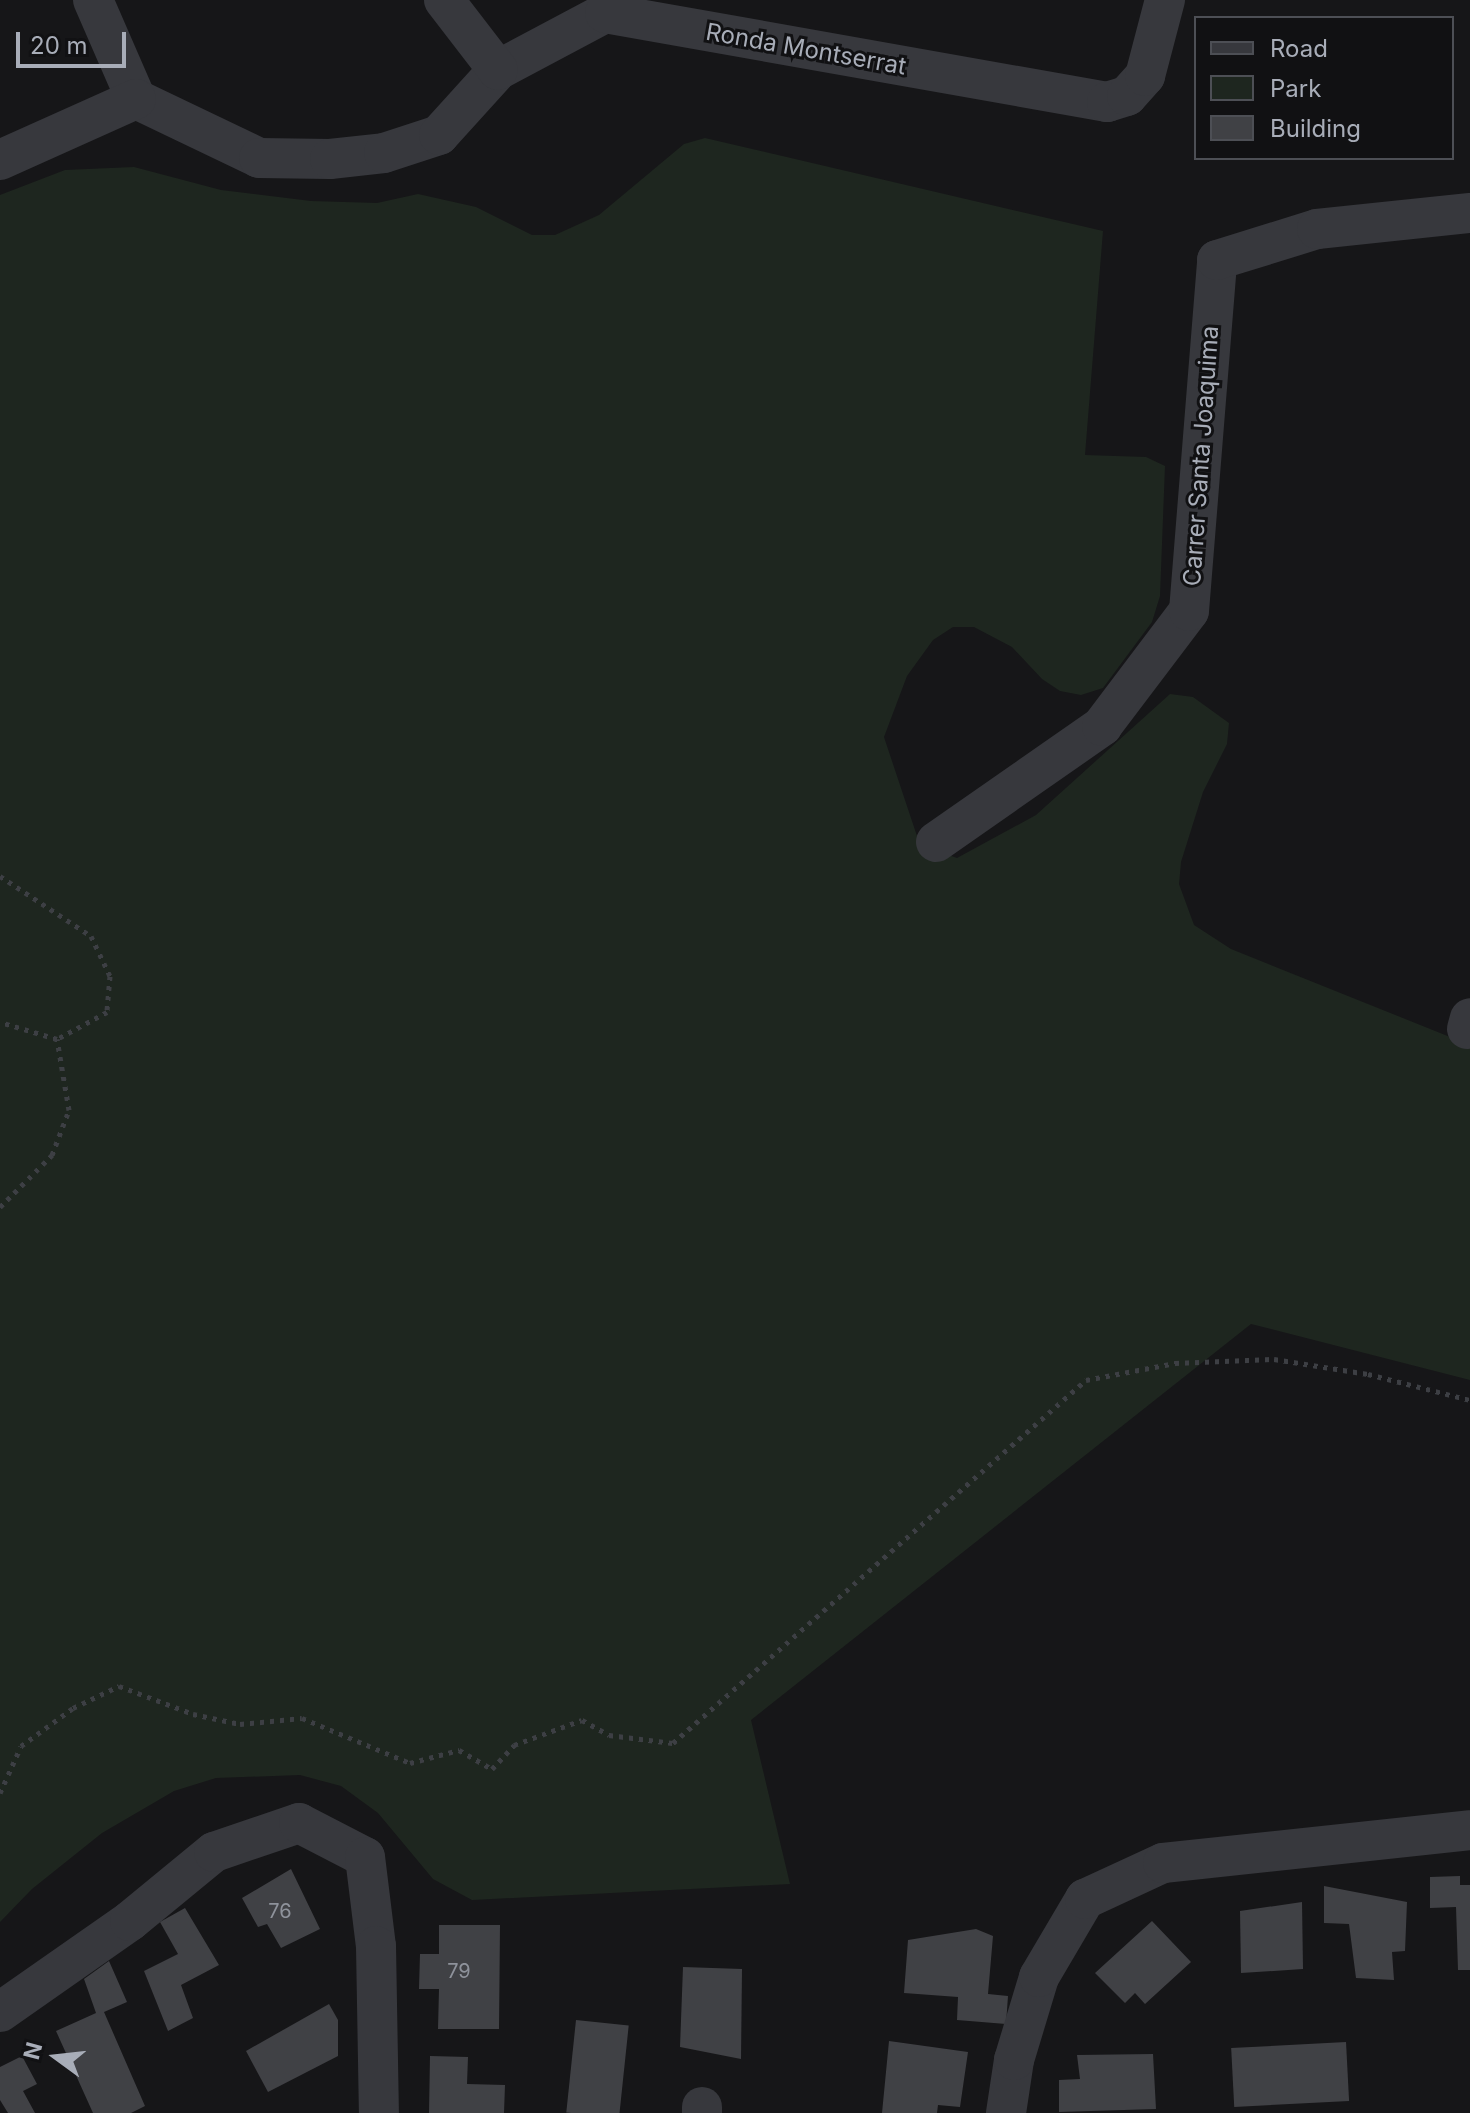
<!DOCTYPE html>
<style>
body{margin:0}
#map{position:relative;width:1470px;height:2113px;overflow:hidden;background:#161618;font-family:Inter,sans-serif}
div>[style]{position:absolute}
.green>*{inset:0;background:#1e261f}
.building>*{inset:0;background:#404145;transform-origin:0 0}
.path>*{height:5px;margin-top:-2.5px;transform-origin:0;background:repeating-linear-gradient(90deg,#3d3f44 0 4px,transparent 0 10px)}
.minor>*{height:40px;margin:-20px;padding:0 20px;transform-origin:20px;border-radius:20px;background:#37383d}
span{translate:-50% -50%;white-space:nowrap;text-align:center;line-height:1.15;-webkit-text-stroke:6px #111113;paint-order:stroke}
.number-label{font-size:20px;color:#8e929b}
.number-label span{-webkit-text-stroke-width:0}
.street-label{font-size:24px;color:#a8adb8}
.legend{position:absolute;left:1194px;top:16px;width:260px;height:144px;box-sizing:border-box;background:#111113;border:2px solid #4d4f55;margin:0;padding:10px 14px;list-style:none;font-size:24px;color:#a8adb8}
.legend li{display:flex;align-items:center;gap:16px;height:40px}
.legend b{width:40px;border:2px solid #4d4f55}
.north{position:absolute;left:16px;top:2017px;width:80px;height:80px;-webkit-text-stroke:6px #111113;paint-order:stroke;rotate:285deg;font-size:22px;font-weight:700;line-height:32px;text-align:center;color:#a8adb8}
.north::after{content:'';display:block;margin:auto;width:28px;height:36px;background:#a8adb8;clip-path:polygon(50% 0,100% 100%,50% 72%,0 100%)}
.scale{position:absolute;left:16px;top:32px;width:110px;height:36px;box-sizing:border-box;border:4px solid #a8adb8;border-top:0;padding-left:10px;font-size:24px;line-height:28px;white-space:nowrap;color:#a8adb8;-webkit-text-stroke:6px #111113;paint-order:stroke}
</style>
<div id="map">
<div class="green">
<div style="clip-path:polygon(705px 138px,1103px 231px,1085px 455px,1146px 457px,1165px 466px,1160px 596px,1152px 622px,1103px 688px,1081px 695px,1060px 691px,1042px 679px,1012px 647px,974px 627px,953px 627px,933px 640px,907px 676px,884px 737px,920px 845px,957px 858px,1036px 815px,1170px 694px,1193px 697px,1229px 723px,1227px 744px,1203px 792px,1181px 862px,1179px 884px,1194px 925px,1231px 949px,1470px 1045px,1470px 1380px,1251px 1324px,751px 1720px,790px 1884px,472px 1900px,433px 1879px,378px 1813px,341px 1786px,300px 1775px,216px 1778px,174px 1791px,102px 1833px,32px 1889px,0 1922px,0 195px,65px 170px,134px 167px,221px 190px,311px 201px,377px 203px,418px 194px,476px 207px,532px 235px,555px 235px,599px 215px,684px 144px)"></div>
</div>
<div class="building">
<div style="clip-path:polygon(291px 1869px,320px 1929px,281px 1948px,267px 1924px,258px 1927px,242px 1898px)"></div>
<div style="clip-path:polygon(1460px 1876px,1460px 1885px,1470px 1885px,1470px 1970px,1458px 1970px,1456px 1907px,1430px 1908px,1430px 1877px)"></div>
<div style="clip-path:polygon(1324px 1886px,1407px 1902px,1405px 1951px,1392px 1952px,1394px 1980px,1356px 1978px,1349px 1924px,1324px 1923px)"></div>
<div style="clip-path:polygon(1302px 1902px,1303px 1969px,1241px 1973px,1240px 1911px)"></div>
<div style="clip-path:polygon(185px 1908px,219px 1965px,181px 1985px,193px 2018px,168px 2031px,144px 1971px,178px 1954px,160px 1922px)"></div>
<div style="clip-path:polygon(1152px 1921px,1191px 1962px,1145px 2004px,1135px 1993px,1125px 2003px,1095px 1973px)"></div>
<div style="clip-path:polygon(439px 1925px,500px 1925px,499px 2029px,438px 2029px,439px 1989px,419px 1989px,420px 1954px,439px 1954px)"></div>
<div style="clip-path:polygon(976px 1929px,993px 1936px,988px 1994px,1008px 1996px,1006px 2024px,957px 2020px,958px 1997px,904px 1993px,908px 1940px)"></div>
<div style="clip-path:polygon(109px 1961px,127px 2002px,104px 2012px,145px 2106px,131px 2113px,93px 2113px,56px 2031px,96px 2013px,84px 1979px)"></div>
<div style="clip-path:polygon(683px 1967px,742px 1969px,741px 2059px,680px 2047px)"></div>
<div style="clip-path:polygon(329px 2004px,338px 2020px,338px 2056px,268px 2092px,246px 2051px)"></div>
<div style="left:576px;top:2020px;width:53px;height:93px;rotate:6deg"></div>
<div style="clip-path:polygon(889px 2041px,968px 2052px,960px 2107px,938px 2105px,937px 2113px,882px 2113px)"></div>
<div style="left:1346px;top:2042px;width:59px;height:115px;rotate:87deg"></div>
<div style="clip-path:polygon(1153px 2054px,1156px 2109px,1059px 2112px,1059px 2080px,1080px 2079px,1077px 2055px)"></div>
<div style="clip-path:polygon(22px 2056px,37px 2084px,23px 2091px,35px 2113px,8px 2113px,0 2100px,0 2067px)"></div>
<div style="clip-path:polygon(430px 2056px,468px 2057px,467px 2084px,505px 2085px,504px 2113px,429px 2113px)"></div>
</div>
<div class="path">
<div style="left:0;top:876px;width:109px;rotate:33.4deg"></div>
<div style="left:91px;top:936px;width:44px;rotate:64.6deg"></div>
<div style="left:110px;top:976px;width:36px;rotate:95deg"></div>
<div style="left:107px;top:1012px;width:57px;rotate:151.6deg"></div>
<div style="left:57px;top:1039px;width:59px;rotate:-163.4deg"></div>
<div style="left:0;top:1207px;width:74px;rotate:-45deg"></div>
<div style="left:52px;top:1155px;width:48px;rotate:-69.3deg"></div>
<div style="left:69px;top:1110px;width:72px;rotate:-99.6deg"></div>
<div style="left:0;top:1793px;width:51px;rotate:-65.9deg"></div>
<div style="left:21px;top:1746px;width:64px;rotate:-36.2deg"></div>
<div style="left:73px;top:1708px;width:51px;rotate:-25.6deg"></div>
<div style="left:119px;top:1686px;width:79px;rotate:20.7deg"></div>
<div style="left:193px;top:1714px;width:48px;rotate:12deg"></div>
<div style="left:240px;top:1724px;width:62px;rotate:-5.5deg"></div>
<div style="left:302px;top:1718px;width:117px;rotate:22.6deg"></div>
<div style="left:410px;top:1763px;width:51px;rotate:-14.9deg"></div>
<div style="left:459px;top:1750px;width:38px;rotate:30deg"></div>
<div style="left:492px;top:1769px;width:33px;rotate:-47deg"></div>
<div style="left:514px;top:1745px;width:72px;rotate:-20.2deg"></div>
<div style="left:582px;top:1720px;width:31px;rotate:29deg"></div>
<div style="left:609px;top:1735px;width:64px;rotate:7.1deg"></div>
<div style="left:673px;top:1743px;width:550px;rotate:-41.31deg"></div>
<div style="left:1086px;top:1380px;width:91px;rotate:-10.8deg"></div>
<div style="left:1175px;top:1363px;width:99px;rotate:-2.3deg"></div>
<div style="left:1274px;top:1359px;width:95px;rotate:9.1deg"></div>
<div style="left:1368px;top:1374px;width:105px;rotate:14.3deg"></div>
</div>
<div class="minor">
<div style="left:93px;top:0;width:108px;rotate:66.5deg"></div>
<div style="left:136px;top:99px;width:136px;rotate:25.6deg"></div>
<div style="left:259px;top:158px;width:71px;rotate:0.8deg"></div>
<div style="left:330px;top:159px;width:54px;rotate:-6.3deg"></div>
<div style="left:384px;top:153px;width:58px;rotate:-18.1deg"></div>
<div style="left:439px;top:135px;width:88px;rotate:-47.8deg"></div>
<div style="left:498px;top:70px;width:121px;rotate:-28deg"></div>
<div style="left:605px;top:13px;width:510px;rotate:10.05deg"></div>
<div style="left:1107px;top:102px;width:21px;rotate:-17deg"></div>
<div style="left:1127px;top:96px;width:27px;rotate:-48deg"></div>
<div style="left:1145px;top:76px;width:79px;rotate:-75.3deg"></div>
<div style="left:444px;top:0;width:88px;rotate:52.4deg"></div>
<div style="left:0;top:160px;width:149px;rotate:-24.2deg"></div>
<div style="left:936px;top:842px;width:203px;rotate:-34.9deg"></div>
<div style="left:1102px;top:726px;width:144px;rotate:-52.9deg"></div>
<div style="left:1189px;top:611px;width:352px;rotate:-85.4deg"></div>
<div style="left:1217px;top:260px;width:105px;rotate:-17.2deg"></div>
<div style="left:1317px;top:229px;width:154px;rotate:-6deg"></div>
<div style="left:1467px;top:1029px;width:11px;rotate:-75deg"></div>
<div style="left:0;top:2012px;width:159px;rotate:-35deg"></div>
<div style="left:130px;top:1921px;width:109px;rotate:-39.4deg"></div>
<div style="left:214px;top:1852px;width:90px;rotate:-18.8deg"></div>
<div style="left:299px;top:1823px;width:74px;rotate:27.3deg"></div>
<div style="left:365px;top:1857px;width:90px;rotate:83deg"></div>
<div style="left:376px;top:1946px;width:167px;rotate:89deg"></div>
<div style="left:702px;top:2107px;width:6px;rotate:90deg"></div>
<div style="left:1006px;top:2113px;width:54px;rotate:-81.4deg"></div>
<div style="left:1014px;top:2060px;width:87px;rotate:-73.2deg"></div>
<div style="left:1039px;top:1977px;width:91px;rotate:-59.5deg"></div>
<div style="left:1085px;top:1899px;width:86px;rotate:-24.8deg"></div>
<div style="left:1163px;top:1863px;width:309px;rotate:-6.1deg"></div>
</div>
<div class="number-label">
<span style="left:280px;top:1911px">76</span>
<span style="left:459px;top:1971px">79</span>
</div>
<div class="street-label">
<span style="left:806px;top:49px;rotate:10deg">Ronda Montserrat</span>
<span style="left:1201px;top:456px;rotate:-86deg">Carrer Santa Joaquima</span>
</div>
<ul class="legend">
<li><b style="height:10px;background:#37383d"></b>Road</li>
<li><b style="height:22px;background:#1e261f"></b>Park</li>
<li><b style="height:22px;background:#404145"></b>Building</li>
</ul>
<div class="north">N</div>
<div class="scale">20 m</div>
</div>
